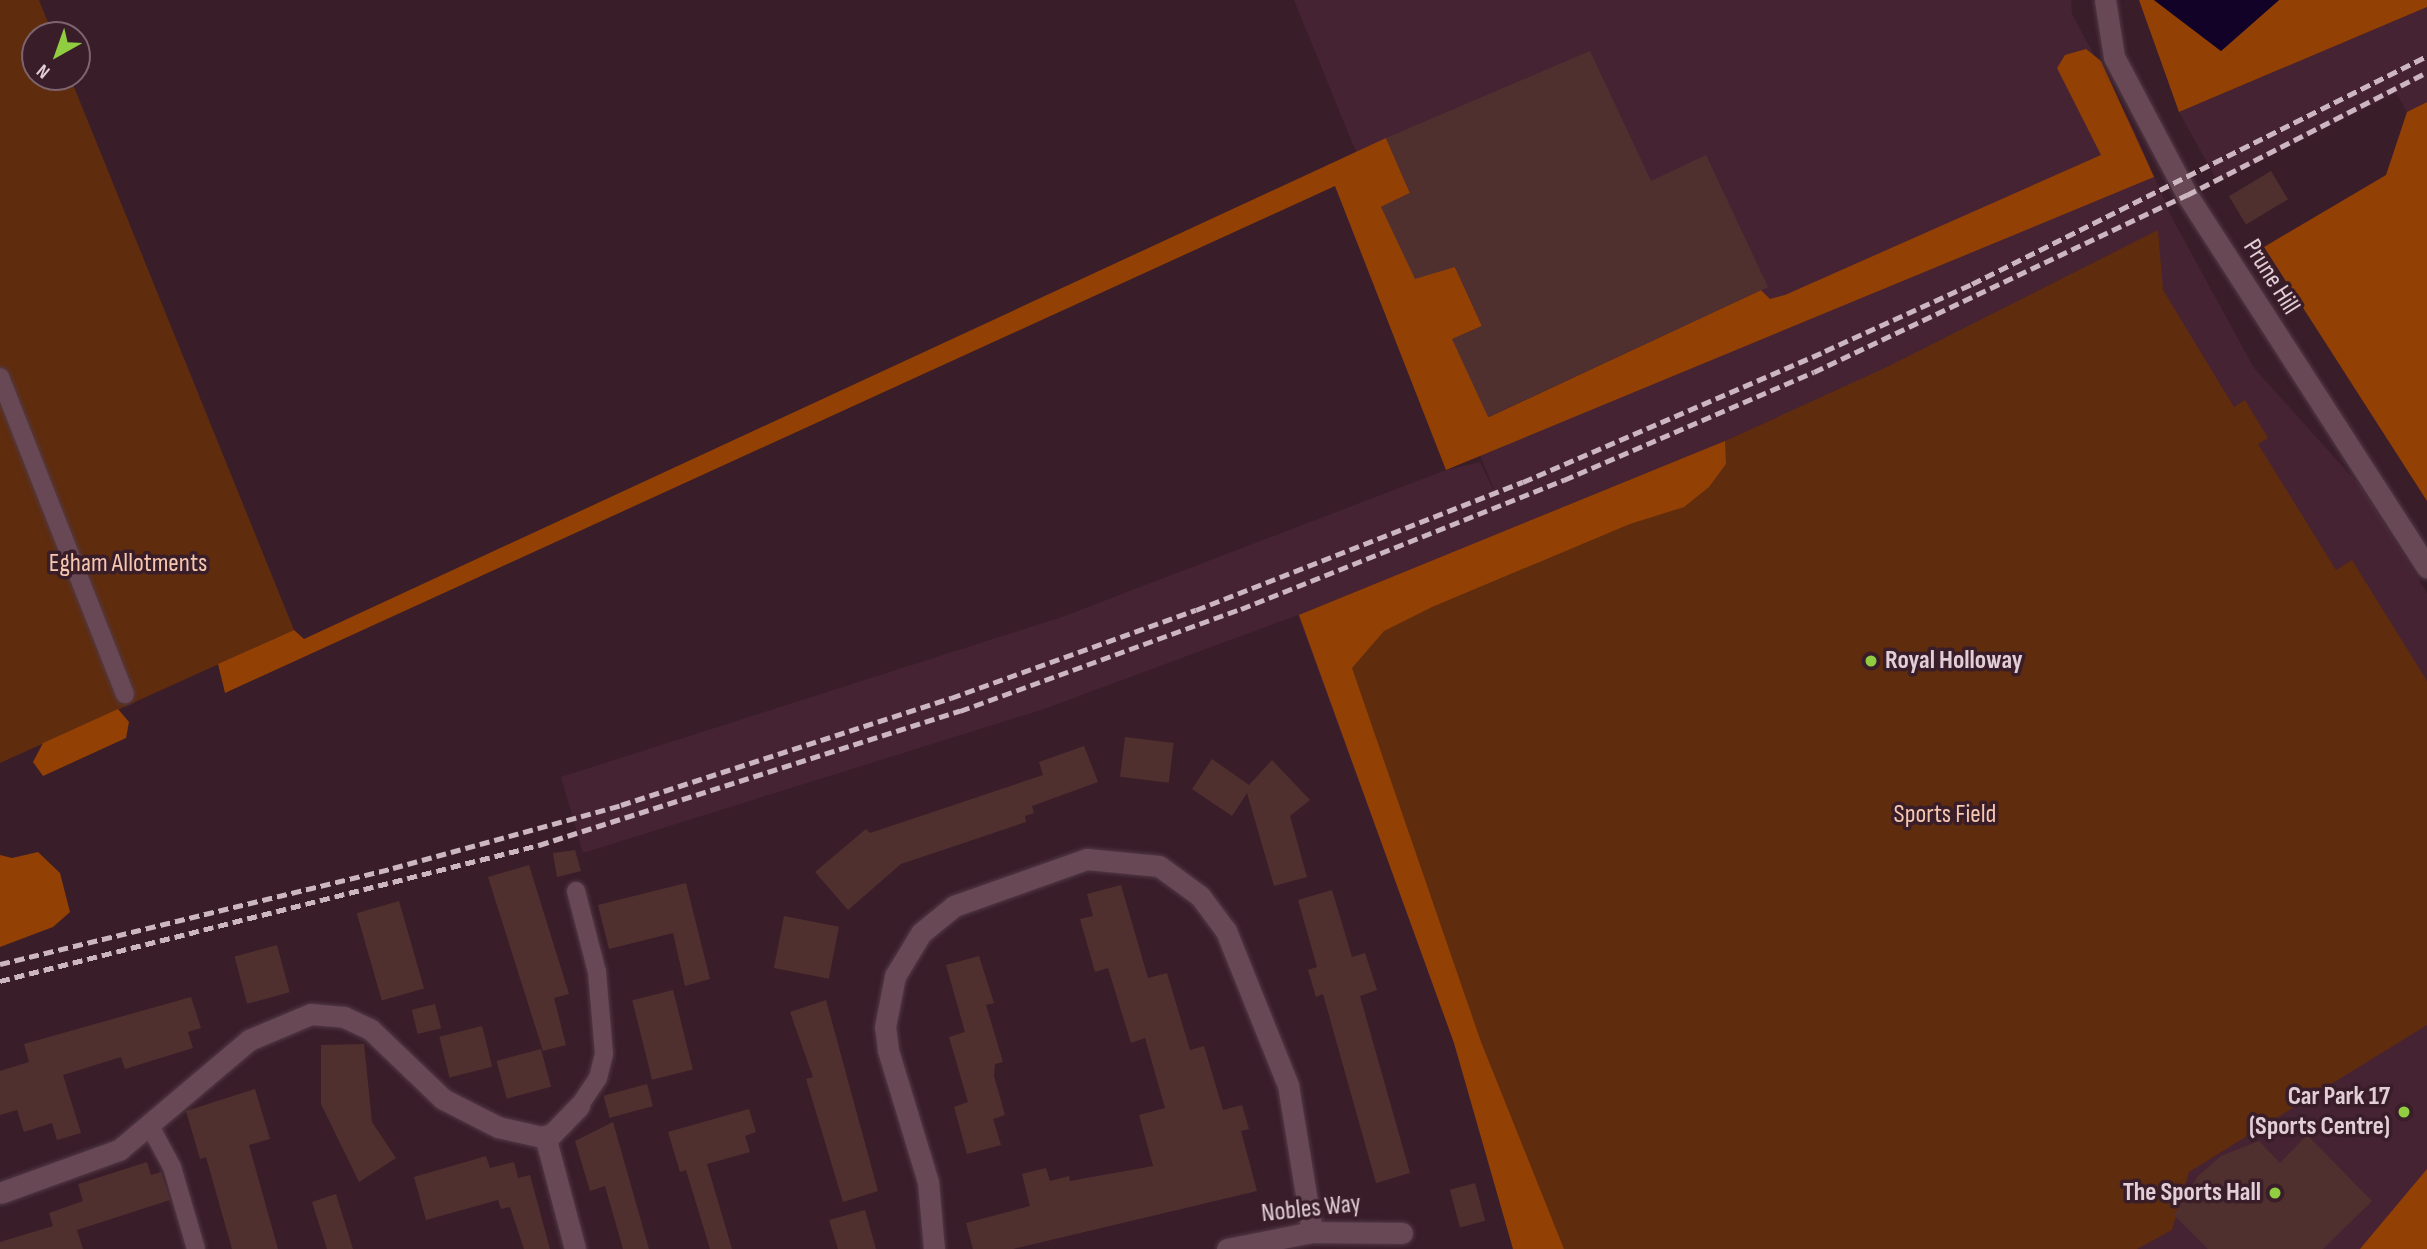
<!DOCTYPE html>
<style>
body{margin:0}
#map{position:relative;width:2427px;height:1249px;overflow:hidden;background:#391d29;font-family:"Sofia Sans Condensed",sans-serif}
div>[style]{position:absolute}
.built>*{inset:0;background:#462332}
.green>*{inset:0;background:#5f2c0e}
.forest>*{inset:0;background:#924004}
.water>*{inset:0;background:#120227}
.building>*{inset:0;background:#50302f;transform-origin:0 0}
.roads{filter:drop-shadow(0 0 2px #523a45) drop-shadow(0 0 2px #523a45)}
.lane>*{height:18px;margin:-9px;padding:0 9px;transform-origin:9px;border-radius:9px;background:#684855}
.street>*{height:21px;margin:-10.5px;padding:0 10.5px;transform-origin:10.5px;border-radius:10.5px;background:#684855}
.rail>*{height:5px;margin-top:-2.5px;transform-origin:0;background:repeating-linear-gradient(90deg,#ccb7c0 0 10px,transparent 0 15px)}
.dots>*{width:19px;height:19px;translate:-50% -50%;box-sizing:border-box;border:4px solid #391d29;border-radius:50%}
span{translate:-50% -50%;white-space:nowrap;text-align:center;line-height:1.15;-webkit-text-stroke:7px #391d29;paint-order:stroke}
.street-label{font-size:26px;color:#e2ced6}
.park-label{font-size:26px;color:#f6c7af}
.poi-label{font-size:26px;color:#e2ced6;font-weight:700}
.left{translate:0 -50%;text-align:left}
.right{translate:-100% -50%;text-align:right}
.north{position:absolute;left:21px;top:21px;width:70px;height:70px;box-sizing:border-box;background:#391d29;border:2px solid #7d646e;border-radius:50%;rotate:220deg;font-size:19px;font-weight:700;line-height:28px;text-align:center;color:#e2ced6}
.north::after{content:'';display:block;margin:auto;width:24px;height:32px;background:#90cd40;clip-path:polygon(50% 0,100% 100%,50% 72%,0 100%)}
</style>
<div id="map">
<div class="built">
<div style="clip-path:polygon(1294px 0,2071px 0,2072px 14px,2135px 132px,2172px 218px,2254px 368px,2361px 487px,2427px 593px,2427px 1249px,1513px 1249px,1454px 1043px,1298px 615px,1044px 709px,583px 853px,561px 777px,1062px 617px,1446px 470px,1480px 462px,1500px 504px)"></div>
<div style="clip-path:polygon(2427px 7px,2427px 102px,2407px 112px,2396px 93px,2218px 182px,2179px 112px)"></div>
</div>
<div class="green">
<div style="clip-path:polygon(0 0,39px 0,53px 35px,35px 35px,35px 77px,70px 77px,294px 630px,0 763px)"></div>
<div style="clip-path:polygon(2158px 230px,2163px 290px,2234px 407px,2245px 400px,2268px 438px,2258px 444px,2336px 570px,2352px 560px,2427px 681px,2427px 1025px,2189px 1172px,2172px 1230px,2137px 1249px,1564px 1249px,1299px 615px,1723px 442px,1887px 367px)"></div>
</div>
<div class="forest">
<div style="clip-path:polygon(2139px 0,2154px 0,2221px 51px,2279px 0,2427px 0,2427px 7px,2179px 112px)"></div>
<div style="clip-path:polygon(2086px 49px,2101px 61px,2154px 177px,1446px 470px,1335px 186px,225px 693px,218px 664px,294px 630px,304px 639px,1386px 138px,1410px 193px,1381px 207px,1455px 267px,1482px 326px,1453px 339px,1489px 417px,1761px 290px,1770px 299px,1785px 295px,2101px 155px,2057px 68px,2065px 55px)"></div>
<div style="clip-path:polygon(2427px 102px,2427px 501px,2264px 247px,2386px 175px,2407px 112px)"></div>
<div style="clip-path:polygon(1725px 441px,1726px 464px,1709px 487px,1684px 507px,1630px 524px,1432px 607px,1384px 631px,1352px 668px,1481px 1042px,1564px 1249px,1513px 1249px,1454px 1043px,1299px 615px)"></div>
<div style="clip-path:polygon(118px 709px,129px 722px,126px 738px,43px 776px,33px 762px,43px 743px)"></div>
<div style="clip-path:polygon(38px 852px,60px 873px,70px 912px,53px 927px,0 947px,0 855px,12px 858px)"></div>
<div style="clip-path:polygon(2427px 1169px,2427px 1249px,2360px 1249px,2375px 1231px)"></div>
</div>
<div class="water">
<div style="clip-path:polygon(2154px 0,2279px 0,2221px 51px)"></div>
</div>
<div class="building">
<div style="clip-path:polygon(1590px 51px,1651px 181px,1706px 155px,1768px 287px,1488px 417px,1452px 339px,1482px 326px,1455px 267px,1415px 279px,1381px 207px,1410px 193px,1386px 138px)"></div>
<div style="left:2271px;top:171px;width:33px;height:49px;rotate:59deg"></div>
<div style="left:1125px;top:737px;width:49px;height:40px;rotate:7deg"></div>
<div style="clip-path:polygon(1084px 746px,1098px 782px,1032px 806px,1034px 813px,1025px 816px,1026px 822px,901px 864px,848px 910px,815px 872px,866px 829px,870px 833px,1043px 775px,1039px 762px)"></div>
<div style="clip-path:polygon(1212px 759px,1249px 785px,1272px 760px,1310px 800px,1290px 816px,1307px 877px,1274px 886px,1247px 793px,1232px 816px,1192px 789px)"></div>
<div style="clip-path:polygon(575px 850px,581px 871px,557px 877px,553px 853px)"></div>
<div style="clip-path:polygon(529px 865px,569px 994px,554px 998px,566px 1045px,543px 1051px,488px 877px)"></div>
<div style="clip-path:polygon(686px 883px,710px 979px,685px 986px,673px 933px,609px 949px,598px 905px)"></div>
<div style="clip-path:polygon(1121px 885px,1148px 978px,1167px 973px,1190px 1050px,1204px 1046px,1223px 1110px,1242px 1105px,1249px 1129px,1241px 1131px,1257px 1191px,1013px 1249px,973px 1249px,966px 1223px,1030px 1206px,1022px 1174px,1046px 1168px,1050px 1181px,1069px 1176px,1070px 1181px,1153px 1166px,1139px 1115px,1165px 1108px,1145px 1038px,1131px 1043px,1108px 968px,1095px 972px,1080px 919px,1093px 916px,1087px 894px)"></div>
<div style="clip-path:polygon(1332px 890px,1352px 957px,1365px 953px,1377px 990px,1360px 996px,1410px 1173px,1376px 1183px,1323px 994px,1316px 997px,1308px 970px,1317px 967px,1298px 900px)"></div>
<div style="left:399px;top:901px;width:91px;height:44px;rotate:74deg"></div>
<div style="left:784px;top:916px;width:56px;height:53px;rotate:11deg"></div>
<div style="left:277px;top:945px;width:49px;height:44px;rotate:75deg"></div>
<div style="clip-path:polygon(979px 956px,994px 1003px,986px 1005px,1003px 1062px,995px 1064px,994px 1076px,1005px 1115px,993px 1119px,1001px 1145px,967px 1154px,954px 1107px,968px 1102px,949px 1037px,965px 1032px,946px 965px)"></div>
<div style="left:673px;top:990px;width:82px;height:42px;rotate:76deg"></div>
<div style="clip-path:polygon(191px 997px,201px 1028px,188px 1032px,193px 1048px,125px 1069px,121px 1057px,63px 1075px,81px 1133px,57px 1140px,52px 1123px,24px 1132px,17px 1110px,0 1115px,0 1071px,29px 1062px,24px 1044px)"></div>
<div style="clip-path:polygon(826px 1000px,878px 1191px,843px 1202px,806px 1079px,813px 1077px,790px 1012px)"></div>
<div style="left:435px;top:1004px;width:25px;height:24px;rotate:76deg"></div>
<div style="left:482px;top:1026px;width:42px;height:44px;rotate:76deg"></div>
<div style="clip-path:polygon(364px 1044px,372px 1122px,396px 1158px,359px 1182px,321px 1104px,321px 1045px)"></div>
<div style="left:541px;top:1049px;width:39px;height:46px;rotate:75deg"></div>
<div style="left:647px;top:1084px;width:23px;height:45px;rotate:75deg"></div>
<div style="clip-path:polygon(255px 1089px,270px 1139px,249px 1145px,278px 1249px,232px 1249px,206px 1157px,200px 1159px,186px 1111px)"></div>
<div style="clip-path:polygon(749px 1109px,756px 1132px,745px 1136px,750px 1152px,707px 1164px,732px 1249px,710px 1249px,686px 1170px,680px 1172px,668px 1132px)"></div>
<div style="clip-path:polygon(613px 1122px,632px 1189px,649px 1249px,623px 1249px,605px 1186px,590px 1191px,575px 1141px)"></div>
<div style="clip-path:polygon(2307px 1135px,2372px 1201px,2323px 1249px,2208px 1249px,2174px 1215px,2198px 1176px,2221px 1156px,2259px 1141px,2280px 1163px)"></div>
<div style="clip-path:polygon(486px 1156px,490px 1168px,514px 1162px,518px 1178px,530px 1175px,550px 1249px,524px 1249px,510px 1207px,501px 1209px,498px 1200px,426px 1220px,414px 1177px)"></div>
<div style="clip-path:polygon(147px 1162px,151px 1175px,161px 1172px,170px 1200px,77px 1230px,83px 1249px,0 1249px,0 1242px,53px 1226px,49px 1213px,83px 1201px,78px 1184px)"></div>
<div style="left:1475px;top:1183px;width:39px;height:26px;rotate:75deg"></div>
<div style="clip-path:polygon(336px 1194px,353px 1249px,327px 1249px,312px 1202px)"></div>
<div style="clip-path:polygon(865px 1210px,876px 1249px,838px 1249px,829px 1220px)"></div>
</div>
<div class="roads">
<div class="lane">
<div style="left:0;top:377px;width:341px;rotate:68.5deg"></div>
<div style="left:576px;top:891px;width:84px;rotate:75.5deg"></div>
<div style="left:597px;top:972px;width:82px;rotate:85.1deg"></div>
<div style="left:604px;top:1054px;width:25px;rotate:104deg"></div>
<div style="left:598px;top:1078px;width:34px;rotate:124deg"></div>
<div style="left:151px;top:1128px;width:44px;rotate:61.7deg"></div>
<div style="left:172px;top:1167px;width:85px;rotate:73.7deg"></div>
</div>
<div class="street">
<div style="left:2105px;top:0;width:58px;rotate:81deg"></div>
<div style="left:2114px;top:57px;width:156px;rotate:62.1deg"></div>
<div style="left:2187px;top:195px;width:443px;rotate:57.2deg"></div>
<div style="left:545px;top:1136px;width:117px;rotate:75.1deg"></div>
<div style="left:0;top:1193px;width:127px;rotate:-19.9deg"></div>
<div style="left:119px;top:1150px;width:170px;rotate:-40.2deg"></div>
<div style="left:249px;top:1040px;width:67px;rotate:-22.8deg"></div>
<div style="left:311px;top:1014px;width:33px;rotate:5deg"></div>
<div style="left:344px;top:1017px;width:29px;rotate:25deg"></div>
<div style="left:370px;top:1029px;width:101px;rotate:43.8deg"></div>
<div style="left:443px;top:1099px;width:62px;rotate:27deg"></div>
<div style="left:498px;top:1127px;width:45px;rotate:12.8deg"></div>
<div style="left:542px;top:1137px;width:10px;rotate:-17deg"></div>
<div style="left:552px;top:1134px;width:39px;rotate:-46deg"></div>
<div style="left:934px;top:1249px;width:67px;rotate:-95.1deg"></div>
<div style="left:928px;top:1182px;width:138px;rotate:-106.9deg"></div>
<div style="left:888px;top:1050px;width:23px;rotate:-97deg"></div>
<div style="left:885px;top:1027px;width:52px;rotate:-78.9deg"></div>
<div style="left:895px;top:976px;width:50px;rotate:-58.8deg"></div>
<div style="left:921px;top:933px;width:43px;rotate:-39.3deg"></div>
<div style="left:954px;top:906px;width:141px;rotate:-19.5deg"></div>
<div style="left:1087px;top:859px;width:72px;rotate:5.6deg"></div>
<div style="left:1159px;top:866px;width:51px;rotate:36.2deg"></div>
<div style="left:1200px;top:896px;width:44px;rotate:53.4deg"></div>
<div style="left:1226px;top:931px;width:166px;rotate:68.1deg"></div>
<div style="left:1288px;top:1085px;width:149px;rotate:80.7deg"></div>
<div style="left:1227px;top:1249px;width:87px;rotate:-11.3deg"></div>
<div style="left:1312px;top:1232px;width:90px;rotate:0.6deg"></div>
</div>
</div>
<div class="rail">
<div style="left:0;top:964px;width:405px;rotate:-13.7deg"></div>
<div style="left:393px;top:868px;width:237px;rotate:-15.4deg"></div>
<div style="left:621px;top:805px;width:347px;rotate:-18deg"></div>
<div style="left:951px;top:698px;width:260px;rotate:-19.8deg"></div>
<div style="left:1196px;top:610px;width:351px;rotate:-21.4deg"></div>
<div style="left:1523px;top:482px;width:329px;rotate:-23.4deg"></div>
<div style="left:1825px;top:351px;width:162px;rotate:-24.5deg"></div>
<div style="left:1972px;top:284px;width:509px;rotate:-26.62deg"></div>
<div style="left:0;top:981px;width:556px;rotate:-14.16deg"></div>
<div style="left:539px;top:845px;width:442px;rotate:-17.7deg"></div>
<div style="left:960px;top:711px;width:299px;rotate:-20deg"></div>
<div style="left:1241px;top:609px;width:348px;rotate:-21.8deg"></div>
<div style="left:1564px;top:480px;width:272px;rotate:-23.4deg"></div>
<div style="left:1814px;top:372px;width:413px;rotate:-25.4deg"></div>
<div style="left:2187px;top:195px;width:270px;rotate:-27.1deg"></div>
</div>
<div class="dots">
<div style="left:1871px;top:661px;background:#90cd40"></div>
<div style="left:2404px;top:1112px;background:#90cd40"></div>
<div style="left:2275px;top:1193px;background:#90cd40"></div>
</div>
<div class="street-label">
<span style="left:2271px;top:277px;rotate:58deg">Prune Hill</span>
<span style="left:1311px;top:1209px;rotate:-6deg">Nobles Way</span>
</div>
<div class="park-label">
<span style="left:128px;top:564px">Egham Allotments</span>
<span style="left:1945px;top:815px">Sports Field</span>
</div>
<div class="poi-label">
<span class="left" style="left:1885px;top:661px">Royal Holloway</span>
<span class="right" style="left:2390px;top:1112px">Car Park 17<br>(Sports Centre)</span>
<span class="right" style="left:2261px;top:1193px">The Sports Hall</span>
</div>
<div class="north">N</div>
</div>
